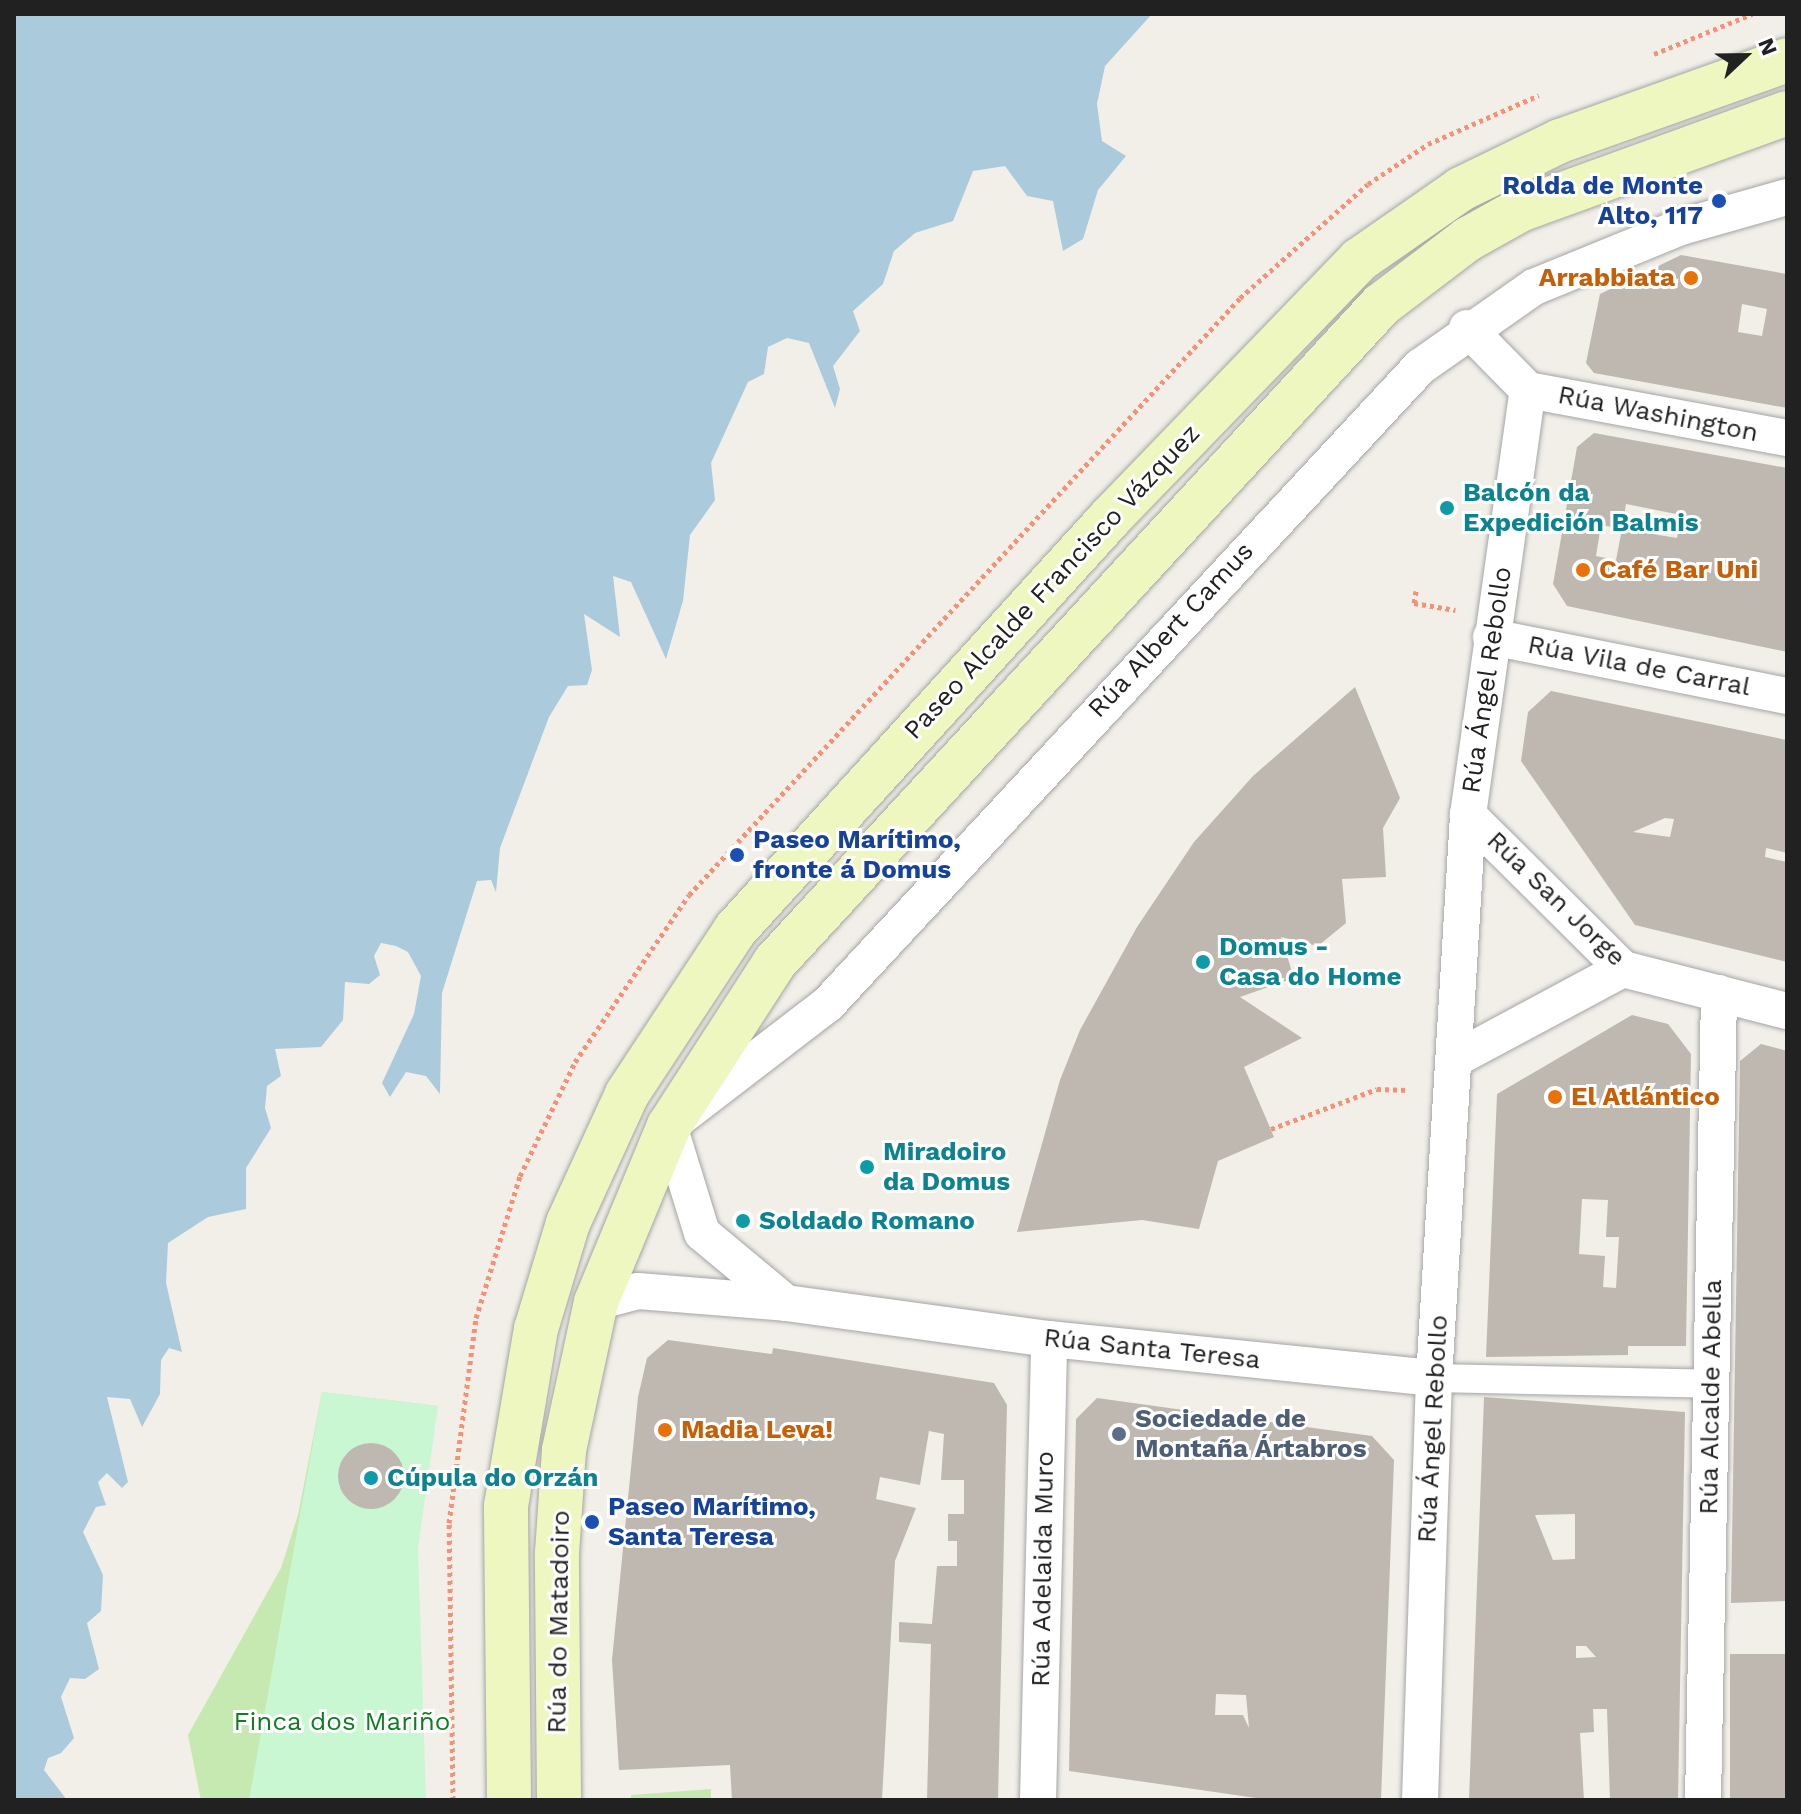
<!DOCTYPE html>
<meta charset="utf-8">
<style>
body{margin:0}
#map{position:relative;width:1801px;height:1814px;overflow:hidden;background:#f1efe8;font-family:"Work Sans",sans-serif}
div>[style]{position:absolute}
.grass>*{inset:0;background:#c6e8b1}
.park>*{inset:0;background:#c8f7d1}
.water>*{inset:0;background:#abcbdc}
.building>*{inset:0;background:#beb8b1;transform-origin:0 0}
.round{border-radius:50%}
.path>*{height:5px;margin-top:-2.5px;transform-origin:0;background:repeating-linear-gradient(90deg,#f49176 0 4px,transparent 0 8px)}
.roads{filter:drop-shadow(0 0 2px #a5a5a5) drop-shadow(0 0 2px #a5a5a5)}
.pedestrian>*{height:28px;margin:-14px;padding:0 14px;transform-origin:14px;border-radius:14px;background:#fff}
.minor>*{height:36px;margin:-18px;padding:0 18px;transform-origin:18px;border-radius:18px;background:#fff}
.secondary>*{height:44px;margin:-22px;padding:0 22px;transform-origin:22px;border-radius:22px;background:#eef7c0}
.dots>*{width:22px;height:22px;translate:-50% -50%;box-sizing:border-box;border:4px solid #fff;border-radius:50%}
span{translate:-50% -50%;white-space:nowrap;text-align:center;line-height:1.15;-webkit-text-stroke:6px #fff;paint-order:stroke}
.transit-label{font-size:26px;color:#164399;font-weight:700}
.right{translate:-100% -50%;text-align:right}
.left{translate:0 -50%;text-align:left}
.food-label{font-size:26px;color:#c56008;font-weight:700}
.street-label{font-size:26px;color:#212121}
.culture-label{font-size:26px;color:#0d838f;font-weight:700}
.service-label{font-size:26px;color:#4e5e75;font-weight:700}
.park-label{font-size:26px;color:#117c26}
.frame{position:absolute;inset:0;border:16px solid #212121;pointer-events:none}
.north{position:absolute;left:1705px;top:16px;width:80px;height:80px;-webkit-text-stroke:6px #fff;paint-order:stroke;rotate:68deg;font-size:22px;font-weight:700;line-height:32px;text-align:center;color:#212121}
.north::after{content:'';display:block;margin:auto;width:28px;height:36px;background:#212121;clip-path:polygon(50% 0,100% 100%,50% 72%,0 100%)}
</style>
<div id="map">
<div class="grass">
<div style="clip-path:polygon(322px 1392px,438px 1406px,304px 1800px,201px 1800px,188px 1735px,281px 1568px,298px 1515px)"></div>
<div style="clip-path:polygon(711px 1789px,711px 1800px,631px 1800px,631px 1795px)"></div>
</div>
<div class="park">
<div style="clip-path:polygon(322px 1392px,438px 1406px,418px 1548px,426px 1800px,249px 1800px)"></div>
</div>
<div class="water">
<div style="clip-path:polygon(14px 14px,1152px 14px,1105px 66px,1097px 104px,1102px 141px,1126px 156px,1098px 190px,1083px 239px,1063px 251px,1053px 201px,1027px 196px,1005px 166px,973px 171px,953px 221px,915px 233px,894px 251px,883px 284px,853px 311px,860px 331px,833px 366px,840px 389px,835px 408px,809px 343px,787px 338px,768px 347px,764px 374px,748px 382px,711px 463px,715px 500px,690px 535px,683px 601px,666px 659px,631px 582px,613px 576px,620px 637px,584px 614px,592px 670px,587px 685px,568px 686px,549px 717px,500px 848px,496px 892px,491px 880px,477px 881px,442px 993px,440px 1094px,426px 1076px,406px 1072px,390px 1097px,382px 1083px,414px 1014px,421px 976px,408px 952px,396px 946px,381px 943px,374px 956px,380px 975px,369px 984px,345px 982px,343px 1020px,321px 1047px,275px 1049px,281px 1076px,267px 1086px,265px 1108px,271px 1128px,246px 1168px,246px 1209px,208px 1217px,168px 1243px,166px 1283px,182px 1352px,169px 1348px,161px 1360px,160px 1394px,142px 1427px,130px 1399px,107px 1397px,128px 1482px,122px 1488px,107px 1473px,98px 1482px,106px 1505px,96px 1507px,83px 1532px,103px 1575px,101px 1611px,87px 1623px,99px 1669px,85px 1679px,70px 1678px,61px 1697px,74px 1738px,61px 1753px,48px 1758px,44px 1770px,67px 1800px,14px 1800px)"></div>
</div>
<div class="building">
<div style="clip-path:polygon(evenodd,1681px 255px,1787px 274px,1787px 408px,1594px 373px,1586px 363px,1600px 294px,1681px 255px,1742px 304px,1767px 309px,1762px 336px,1738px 332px,1742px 304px)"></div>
<div style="clip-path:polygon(evenodd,1594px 433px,1787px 468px,1787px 652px,1567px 606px,1553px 584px,1577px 447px,1594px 433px,1626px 504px,1681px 515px,1677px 538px,1622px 529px,1616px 560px,1596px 556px,1601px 525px,1622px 529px,1626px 504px)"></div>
<div style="clip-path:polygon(1355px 687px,1400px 798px,1383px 828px,1386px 877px,1342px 879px,1346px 923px,1318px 946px,1281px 937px,1294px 978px,1240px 997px,1302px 1038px,1244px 1067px,1274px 1137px,1218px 1161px,1199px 1229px,1142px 1220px,1017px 1232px,1060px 1080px,1080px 1030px,1137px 927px,1194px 842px,1253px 776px)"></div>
<div style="clip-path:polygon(evenodd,1551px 691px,1787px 740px,1787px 853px,1766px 848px,1765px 857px,1787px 862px,1787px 962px,1635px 925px,1521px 761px,1528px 712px,1551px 691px,1665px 818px,1674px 819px,1670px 837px,1633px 832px,1665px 818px)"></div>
<div style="clip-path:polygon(evenodd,1632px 1015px,1668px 1024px,1691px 1054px,1686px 1346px,1628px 1346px,1628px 1355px,1486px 1357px,1497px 1094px,1632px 1015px,1582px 1199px,1608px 1200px,1606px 1237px,1619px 1237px,1616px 1288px,1603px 1287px,1605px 1256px,1579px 1254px,1582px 1199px)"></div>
<div style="clip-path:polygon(1761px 1044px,1787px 1051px,1787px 1601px,1731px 1603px,1740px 1061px)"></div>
<div style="clip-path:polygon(668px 1340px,772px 1354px,773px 1348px,994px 1383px,1007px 1405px,998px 1800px,927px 1800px,931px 1644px,899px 1642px,899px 1622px,932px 1624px,937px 1566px,957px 1566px,957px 1541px,948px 1541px,948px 1514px,964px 1514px,964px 1480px,941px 1480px,944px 1434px,929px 1431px,920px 1485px,880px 1477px,876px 1499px,916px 1508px,895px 1561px,882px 1800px,732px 1800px,730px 1765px,619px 1770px,612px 1660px,638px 1397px,647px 1358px)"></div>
<div style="clip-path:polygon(evenodd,1484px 1397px,1685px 1412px,1678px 1800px,1610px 1800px,1607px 1709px,1593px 1709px,1594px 1732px,1580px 1733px,1584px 1800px,1469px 1800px,1484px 1397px,1575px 1514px,1575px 1559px,1553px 1560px,1535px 1515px,1575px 1514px,1484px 1397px,1576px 1646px,1586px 1646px,1596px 1657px,1576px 1658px,1576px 1646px)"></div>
<div style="clip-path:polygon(evenodd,1097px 1398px,1372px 1436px,1394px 1460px,1381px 1800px,1270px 1800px,1069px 1771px,1076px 1419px,1097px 1398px,1216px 1694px,1246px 1695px,1249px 1728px,1243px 1715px,1215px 1715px,1216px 1694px)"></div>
<div class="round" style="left:338px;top:1443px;width:66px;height:66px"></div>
<div style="left:1787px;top:1654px;width:146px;height:57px;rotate:90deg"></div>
</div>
<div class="path">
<div style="left:1654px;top:54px;width:106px;rotate:-22.2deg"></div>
<div style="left:1416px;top:591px;width:12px;rotate:99deg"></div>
<div style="left:1414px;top:603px;width:42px;rotate:9.7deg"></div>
<div style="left:1271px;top:1129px;width:113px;rotate:-20.7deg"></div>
<div style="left:1377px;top:1089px;width:31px;rotate:2deg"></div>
<div style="left:453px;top:1800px;width:277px;rotate:-90.8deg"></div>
<div style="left:449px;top:1523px;width:207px;rotate:-82.5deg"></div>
<div style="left:476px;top:1318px;width:149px;rotate:-72.8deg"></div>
<div style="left:520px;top:1176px;width:127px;rotate:-64.2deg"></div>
<div style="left:575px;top:1062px;width:202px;rotate:-55.7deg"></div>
<div style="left:689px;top:895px;width:812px;rotate:-47.29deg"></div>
<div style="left:1240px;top:298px;width:171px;rotate:-41.7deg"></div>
<div style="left:1368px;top:184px;width:72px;rotate:-33.7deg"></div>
<div style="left:1428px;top:144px;width:121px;rotate:-23.8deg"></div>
</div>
<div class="roads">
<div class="pedestrian">
<div style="left:1434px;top:1378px;width:277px;rotate:1.2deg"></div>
</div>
<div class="minor">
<div style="left:1467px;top:328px;width:87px;rotate:45.5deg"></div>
<div style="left:1528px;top:390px;width:263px;rotate:10.5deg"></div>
<div style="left:1491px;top:637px;width:302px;rotate:11.3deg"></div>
<div style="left:1468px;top:815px;width:218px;rotate:44.8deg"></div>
<div style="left:1623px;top:969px;width:169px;rotate:14.4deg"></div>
<div style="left:1457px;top:1058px;width:188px;rotate:-28.2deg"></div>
<div style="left:596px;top:1302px;width:43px;rotate:-14.7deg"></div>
<div style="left:638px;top:1291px;width:148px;rotate:4.6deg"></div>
<div style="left:786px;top:1303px;width:265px;rotate:7.8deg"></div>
<div style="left:1049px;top:1339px;width:387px;rotate:5.8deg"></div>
<div style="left:786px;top:1303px;width:109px;rotate:-140.2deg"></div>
<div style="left:702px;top:1233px;width:112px;rotate:-107.1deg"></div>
<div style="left:669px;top:1126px;width:200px;rotate:-37.5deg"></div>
<div style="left:828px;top:1004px;width:870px;rotate:-47.1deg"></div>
<div style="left:1420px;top:367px;width:139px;rotate:-35.1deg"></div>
<div style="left:1534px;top:287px;width:159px;rotate:-22.2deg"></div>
<div style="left:1681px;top:227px;width:110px;rotate:-15.8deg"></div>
<div style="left:1038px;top:1800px;width:461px;rotate:-88.6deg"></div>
<div style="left:1420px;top:1800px;width:422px;rotate:-88.1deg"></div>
<div style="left:1434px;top:1378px;width:564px;rotate:-86.54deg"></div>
<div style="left:1468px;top:815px;width:429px;rotate:-82deg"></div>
<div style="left:1703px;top:1800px;width:807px;rotate:-88.86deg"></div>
</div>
<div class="secondary">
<div style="left:509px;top:1800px;width:294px;rotate:-90.6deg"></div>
<div style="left:506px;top:1506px;width:180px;rotate:-80.4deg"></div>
<div style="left:536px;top:1329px;width:111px;rotate:-73.2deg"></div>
<div style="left:568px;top:1223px;width:142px;rotate:-65.4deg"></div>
<div style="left:627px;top:1094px;width:196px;rotate:-56.6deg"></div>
<div style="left:735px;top:930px;width:557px;rotate:-47.69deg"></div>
<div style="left:1110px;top:518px;width:359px;rotate:-46deg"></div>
<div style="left:1359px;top:260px;width:124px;rotate:-34.8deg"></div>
<div style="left:1461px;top:189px;width:110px;rotate:-25.9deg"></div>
<div style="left:1560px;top:141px;width:241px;rotate:-19.6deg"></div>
<div style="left:559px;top:1800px;width:247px;rotate:-90.5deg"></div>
<div style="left:557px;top:1553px;width:103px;rotate:-86.1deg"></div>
<div style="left:564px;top:1450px;width:151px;rotate:-77.8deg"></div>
<div style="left:596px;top:1302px;width:191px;rotate:-67.5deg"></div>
<div style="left:669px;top:1126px;width:195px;rotate:-57.1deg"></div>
<div style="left:775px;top:962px;width:894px;rotate:-47.31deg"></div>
<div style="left:1381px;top:305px;width:109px;rotate:-37.2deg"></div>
<div style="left:1468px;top:239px;width:62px;rotate:-29.1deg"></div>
<div style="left:1522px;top:209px;width:282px;rotate:-19.9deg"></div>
</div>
</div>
<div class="dots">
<div style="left:1719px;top:201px;background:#1a4fb4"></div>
<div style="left:1691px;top:278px;background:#e8710a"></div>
<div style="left:1447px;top:508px;background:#0f9aa8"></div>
<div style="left:1583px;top:570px;background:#e8710a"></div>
<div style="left:737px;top:855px;background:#1a4fb4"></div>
<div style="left:1203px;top:962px;background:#0f9aa8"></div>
<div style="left:1555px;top:1097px;background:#e8710a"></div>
<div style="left:867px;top:1167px;background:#0f9aa8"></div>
<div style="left:743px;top:1221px;background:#0f9aa8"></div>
<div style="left:665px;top:1430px;background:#e8710a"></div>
<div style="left:1119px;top:1434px;background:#5c6f8a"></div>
<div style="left:371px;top:1478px;background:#0f9aa8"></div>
<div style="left:592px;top:1522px;background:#1a4fb4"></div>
</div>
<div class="transit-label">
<span class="right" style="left:1703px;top:201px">Rolda de Monte<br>Alto, 117</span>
<span class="left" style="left:753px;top:855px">Paseo Marítimo,<br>fronte á Domus</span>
<span class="left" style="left:608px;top:1522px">Paseo Marítimo,<br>Santa Teresa</span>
</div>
<div class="food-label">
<span class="right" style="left:1675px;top:278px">Arrabbiata</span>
<span class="left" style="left:1599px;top:570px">Café Bar Uni</span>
<span class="left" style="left:1571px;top:1097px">El Atlántico</span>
<span class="left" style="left:681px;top:1430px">Madia Leva!</span>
</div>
<div class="street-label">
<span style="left:1658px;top:414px;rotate:11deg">Rúa Washington</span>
<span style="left:1052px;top:582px;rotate:-47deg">Paseo Alcalde Francisco Vázquez</span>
<span style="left:1171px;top:630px;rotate:-47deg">Rúa Albert Camus</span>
<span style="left:1639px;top:666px;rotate:11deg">Rúa Vila de Carral</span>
<span style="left:1487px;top:680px;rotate:-82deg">Rúa Ángel Rebollo</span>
<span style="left:1556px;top:899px;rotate:44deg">Rúa San Jorge</span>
<span style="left:1152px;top:1349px;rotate:6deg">Rúa Santa Teresa</span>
<span style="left:1711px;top:1397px;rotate:-89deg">Rúa Alcalde Abella</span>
<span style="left:1433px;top:1429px;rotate:-87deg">Rúa Ángel Rebollo</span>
<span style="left:1043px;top:1569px;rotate:-89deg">Rúa Adelaida Muro</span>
<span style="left:559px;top:1622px;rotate:-89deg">Rúa do Matadoiro</span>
</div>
<div class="culture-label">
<span class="left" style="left:1463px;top:508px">Balcón da<br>Expedición Balmis</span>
<span class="left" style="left:1219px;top:962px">Domus -<br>Casa do Home</span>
<span class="left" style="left:883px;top:1167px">Miradoiro<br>da Domus</span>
<span class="left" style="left:759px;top:1221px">Soldado Romano</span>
<span class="left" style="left:387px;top:1478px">Cúpula do Orzán</span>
</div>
<div class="service-label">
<span class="left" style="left:1135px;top:1434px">Sociedade de<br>Montaña Ártabros</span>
</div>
<div class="park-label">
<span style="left:342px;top:1722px">Finca dos Mariño</span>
</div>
<div class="frame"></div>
<div class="north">N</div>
</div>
